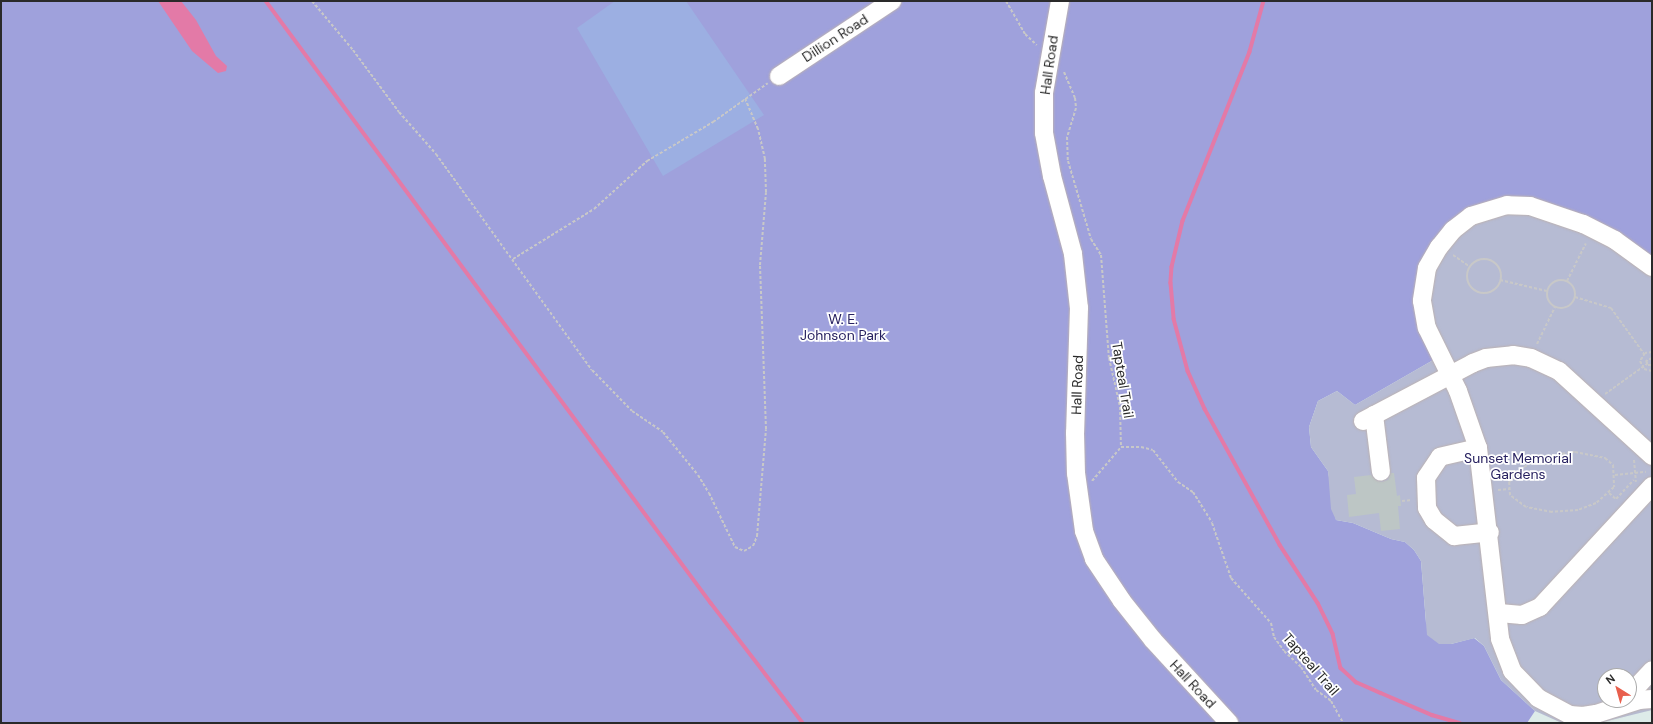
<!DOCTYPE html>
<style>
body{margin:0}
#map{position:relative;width:1653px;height:724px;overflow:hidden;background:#ddebe9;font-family:"DM Sans",sans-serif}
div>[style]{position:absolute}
.green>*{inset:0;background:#9fa1dc}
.cemetery>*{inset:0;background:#b6bbd3}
.pitch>*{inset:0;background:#9cafe2}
.water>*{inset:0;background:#e37aa7}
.stream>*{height:3.5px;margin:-1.75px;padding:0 1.75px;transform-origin:1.75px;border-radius:1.75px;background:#e37aa7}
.building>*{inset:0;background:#bdc6c5}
.path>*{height:2px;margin-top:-1px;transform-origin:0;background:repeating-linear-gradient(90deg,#c8c8c8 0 3px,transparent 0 5px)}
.path>.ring{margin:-1px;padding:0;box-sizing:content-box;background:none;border:2px solid #c8c8c8;border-radius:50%}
.roads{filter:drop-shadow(0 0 1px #bcb2b1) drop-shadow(0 0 1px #bcb2b1)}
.minor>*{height:18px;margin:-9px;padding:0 9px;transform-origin:9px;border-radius:9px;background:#fff}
span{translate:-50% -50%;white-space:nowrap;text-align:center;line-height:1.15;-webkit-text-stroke:3.5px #fff;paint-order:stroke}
.street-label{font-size:14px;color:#2a2a2a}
.park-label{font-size:14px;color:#272160}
.frame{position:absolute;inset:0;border:2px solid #2a2a2a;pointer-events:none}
.north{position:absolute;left:1597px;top:668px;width:40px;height:40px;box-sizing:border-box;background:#fff;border:1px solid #aaa;border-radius:50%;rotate:323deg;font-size:11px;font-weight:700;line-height:16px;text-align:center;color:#2a2a2a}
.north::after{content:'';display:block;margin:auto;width:14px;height:18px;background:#e85f4d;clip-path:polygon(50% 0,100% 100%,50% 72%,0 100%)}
</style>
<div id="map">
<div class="green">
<div style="clip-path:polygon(1px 1px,1652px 1px,1652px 261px,1435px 359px,1355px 405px,1337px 391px,1318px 401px,1309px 427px,1311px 447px,1328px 471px,1336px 520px,1353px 523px,1391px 539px,1405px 542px,1414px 550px,1421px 561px,1426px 623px,1451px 644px,1474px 638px,1484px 646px,1501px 680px,1535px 711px,1527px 723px,1px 723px)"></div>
</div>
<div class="cemetery">
<div style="clip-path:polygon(evenodd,1521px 199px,1652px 261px,1652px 710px,1599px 723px,1562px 723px,1535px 711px,1501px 680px,1484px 646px,1475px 638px,1451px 644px,1439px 644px,1427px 635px,1421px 561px,1414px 550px,1405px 542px,1391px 539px,1353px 523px,1336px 520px,1331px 509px,1328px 471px,1311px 447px,1309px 427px,1318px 401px,1337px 391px,1355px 405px,1435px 359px,1418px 329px,1414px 298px,1429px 248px,1521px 199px,1605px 676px,1629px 676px,1629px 700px,1605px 700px,1605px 676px)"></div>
</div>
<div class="pitch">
<div style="clip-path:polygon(615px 1px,686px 1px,764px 115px,663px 176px,577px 28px)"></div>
</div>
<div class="water">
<div style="clip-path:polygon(158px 1px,181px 1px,196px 20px,216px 56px,227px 66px,226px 71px,218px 73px,192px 51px)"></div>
</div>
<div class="stream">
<div style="left:266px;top:1px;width:749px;rotate:53.53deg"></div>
<div style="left:711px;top:603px;width:151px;rotate:52.5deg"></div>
<div style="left:1264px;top:1px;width:53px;rotate:105.4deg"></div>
<div style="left:1250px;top:52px;width:182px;rotate:111.6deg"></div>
<div style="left:1183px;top:221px;width:47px;rotate:103.4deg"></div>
<div style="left:1172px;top:267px;width:16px;rotate:94deg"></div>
<div style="left:1171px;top:283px;width:36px;rotate:85deg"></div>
<div style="left:1174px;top:319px;width:54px;rotate:74.9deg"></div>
<div style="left:1188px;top:371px;width:42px;rotate:65.9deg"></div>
<div style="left:1205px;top:409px;width:155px;rotate:61.1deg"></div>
<div style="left:1280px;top:545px;width:69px;rotate:56.8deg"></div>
<div style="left:1318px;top:603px;width:34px;rotate:64deg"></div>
<div style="left:1333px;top:634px;width:35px;rotate:77deg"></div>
<div style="left:1341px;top:668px;width:21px;rotate:43deg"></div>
<div style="left:1356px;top:682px;width:27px;rotate:24deg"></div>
<div style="left:1381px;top:693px;width:56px;rotate:23.3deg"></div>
<div style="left:1432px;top:715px;width:29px;rotate:16deg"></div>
</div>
<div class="building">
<div style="clip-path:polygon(1391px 473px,1394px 473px,1397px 496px,1400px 495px,1401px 506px,1398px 506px,1400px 529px,1381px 531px,1379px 513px,1349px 517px,1347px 495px,1356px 494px,1354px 477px,1371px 475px,1377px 481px,1382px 482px,1388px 480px)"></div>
</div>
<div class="path">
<div style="left:312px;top:1px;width:64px;rotate:50.1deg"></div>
<div style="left:353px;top:50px;width:77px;rotate:53.4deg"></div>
<div style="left:399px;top:112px;width:56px;rotate:48.6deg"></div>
<div style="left:436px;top:154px;width:266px;rotate:54.2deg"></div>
<div style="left:592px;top:370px;width:57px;rotate:45.7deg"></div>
<div style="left:632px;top:411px;width:37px;rotate:34deg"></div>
<div style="left:663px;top:432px;width:55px;rotate:50.9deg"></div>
<div style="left:698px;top:475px;width:21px;rotate:59deg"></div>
<div style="left:709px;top:493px;width:60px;rotate:64.3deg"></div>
<div style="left:735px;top:547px;width:10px;rotate:24deg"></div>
<div style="left:744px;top:551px;width:10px;rotate:-29deg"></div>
<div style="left:753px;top:546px;width:11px;rotate:-68deg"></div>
<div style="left:757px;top:536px;width:107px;rotate:-85.2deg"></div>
<div style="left:766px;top:429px;width:164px;rotate:-92.1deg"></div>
<div style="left:760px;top:265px;width:73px;rotate:-85.3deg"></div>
<div style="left:766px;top:192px;width:33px;rotate:-92deg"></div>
<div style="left:765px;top:159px;width:31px;rotate:-103deg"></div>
<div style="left:758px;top:129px;width:33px;rotate:-113deg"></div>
<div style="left:1006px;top:1px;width:38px;rotate:60deg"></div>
<div style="left:1025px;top:34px;width:16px;rotate:43deg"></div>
<div style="left:1064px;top:72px;width:28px;rotate:67deg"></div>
<div style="left:1075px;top:98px;width:10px;rotate:84deg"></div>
<div style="left:1076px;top:108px;width:30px;rotate:107deg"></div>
<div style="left:1067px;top:137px;width:24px;rotate:88deg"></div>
<div style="left:1068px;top:161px;width:81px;rotate:73.6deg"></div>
<div style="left:1091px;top:239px;width:19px;rotate:58deg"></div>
<div style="left:1101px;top:255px;width:103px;rotate:85.6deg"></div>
<div style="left:1109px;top:358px;width:50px;rotate:77.3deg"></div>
<div style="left:1120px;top:407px;width:40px;rotate:88.6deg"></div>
<div style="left:1121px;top:447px;width:20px"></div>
<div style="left:1141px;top:447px;width:12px;rotate:14deg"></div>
<div style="left:1153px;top:450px;width:41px;rotate:52deg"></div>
<div style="left:1178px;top:482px;width:18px;rotate:34deg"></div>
<div style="left:1193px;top:492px;width:36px;rotate:58deg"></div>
<div style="left:1212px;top:523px;width:58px;rotate:70.9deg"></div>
<div style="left:1231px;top:578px;width:60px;rotate:48.4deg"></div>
<div style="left:1271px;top:623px;width:14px;rotate:78deg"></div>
<div style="left:1274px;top:637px;width:17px;rotate:54deg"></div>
<div style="left:1284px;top:651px;width:23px;rotate:43deg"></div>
<div style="left:1301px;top:667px;width:27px;rotate:57deg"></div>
<div style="left:1316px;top:690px;width:19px;rotate:36deg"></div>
<div style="left:1331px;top:701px;width:25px;rotate:61deg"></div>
<div style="left:1453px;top:255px;width:21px;rotate:35deg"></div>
<div style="left:513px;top:259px;width:95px;rotate:-31.7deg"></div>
<div style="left:594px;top:209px;width:72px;rotate:-42.2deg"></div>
<div style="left:647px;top:161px;width:77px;rotate:-30.6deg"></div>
<div style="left:713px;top:122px;width:67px;rotate:-35.3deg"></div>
<div class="ring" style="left:1467px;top:259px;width:32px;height:32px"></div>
<div style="left:1500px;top:280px;width:48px;rotate:13.2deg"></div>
<div class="ring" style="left:1547px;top:280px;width:26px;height:26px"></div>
<div style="left:1567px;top:281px;width:42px;rotate:-63.4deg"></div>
<div style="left:1575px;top:297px;width:38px;rotate:17deg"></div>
<div style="left:1611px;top:308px;width:57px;rotate:54.3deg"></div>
<div style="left:1537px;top:344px;width:41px;rotate:-64.1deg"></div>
<div style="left:1652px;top:352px;width:7px;rotate:172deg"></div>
<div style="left:1645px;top:353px;width:9px;rotate:122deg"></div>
<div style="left:1640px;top:361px;width:9px;rotate:63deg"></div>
<div style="left:1644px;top:369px;width:8px;rotate:14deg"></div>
<div style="left:1652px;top:358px;width:7px;rotate:153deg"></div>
<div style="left:1646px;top:361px;width:4px;rotate:63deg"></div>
<div style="left:1648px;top:365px;width:4px"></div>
<div style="left:1605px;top:394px;width:52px;rotate:-35.5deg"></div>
<div style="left:1575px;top:452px;width:31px;rotate:11deg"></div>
<div style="left:1605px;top:458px;width:11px;rotate:41deg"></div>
<div style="left:1613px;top:465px;width:22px;rotate:87deg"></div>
<div style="left:1614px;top:487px;width:24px;rotate:138deg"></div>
<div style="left:1596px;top:503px;width:19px;rotate:159deg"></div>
<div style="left:1578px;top:510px;width:26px;rotate:176deg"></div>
<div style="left:1552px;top:512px;width:26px;rotate:-169deg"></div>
<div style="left:1526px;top:507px;width:20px;rotate:-143deg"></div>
<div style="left:1510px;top:495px;width:13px;rotate:-94deg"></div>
<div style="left:1509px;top:482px;width:21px;rotate:-45deg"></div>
<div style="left:1524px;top:467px;width:21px;rotate:-29deg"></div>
<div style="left:1542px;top:457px;width:33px;rotate:-9deg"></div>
<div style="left:1634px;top:460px;width:22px;rotate:85deg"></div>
<div style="left:1615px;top:475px;width:31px;rotate:-6deg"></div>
<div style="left:1092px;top:481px;width:45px;rotate:-49.5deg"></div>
<div style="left:1498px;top:490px;width:11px;rotate:-5deg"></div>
<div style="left:1609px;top:493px;width:9px;rotate:41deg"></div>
<div style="left:1616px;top:499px;width:26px;rotate:-47deg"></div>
<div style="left:1402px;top:501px;width:10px;rotate:-6deg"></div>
</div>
<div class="roads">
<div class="minor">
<div style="left:1060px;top:1px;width:93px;rotate:99.9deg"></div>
<div style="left:1044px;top:93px;width:40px;rotate:90deg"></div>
<div style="left:1044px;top:133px;width:44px;rotate:79.5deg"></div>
<div style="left:1052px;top:176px;width:81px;rotate:74.9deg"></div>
<div style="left:1073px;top:254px;width:54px;rotate:83.7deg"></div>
<div style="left:1079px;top:308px;width:125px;rotate:91.8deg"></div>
<div style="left:1075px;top:433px;width:40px;rotate:88.6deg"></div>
<div style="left:1076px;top:473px;width:59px;rotate:82.1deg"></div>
<div style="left:1084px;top:531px;width:30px;rotate:70deg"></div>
<div style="left:1094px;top:559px;width:50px;rotate:56.3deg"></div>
<div style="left:1122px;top:601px;width:50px;rotate:51.5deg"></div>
<div style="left:1153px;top:640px;width:113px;rotate:47.5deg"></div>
<div style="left:779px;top:76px;width:136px;rotate:-33.6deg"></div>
<div style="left:1652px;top:267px;width:46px;rotate:-143.9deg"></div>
<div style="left:1615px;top:240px;width:36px;rotate:-153deg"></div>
<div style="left:1583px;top:224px;width:56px;rotate:-161.2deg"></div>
<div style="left:1530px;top:206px;width:23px;rotate:-178deg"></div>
<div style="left:1507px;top:205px;width:38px;rotate:163deg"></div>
<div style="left:1471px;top:216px;width:23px;rotate:142deg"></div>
<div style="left:1453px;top:230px;width:22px;rotate:129deg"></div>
<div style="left:1439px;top:247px;width:24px;rotate:120deg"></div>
<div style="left:1427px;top:268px;width:33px;rotate:99deg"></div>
<div style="left:1422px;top:301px;width:27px;rotate:80deg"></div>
<div style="left:1427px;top:328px;width:70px;rotate:63.8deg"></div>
<div style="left:1458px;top:391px;width:60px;rotate:70.7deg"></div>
<div style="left:1478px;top:448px;width:192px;rotate:83.4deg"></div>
<div style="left:1500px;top:639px;width:34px;rotate:69deg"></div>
<div style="left:1512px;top:671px;width:37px;rotate:46deg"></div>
<div style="left:1538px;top:698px;width:36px;rotate:28deg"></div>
<div style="left:1570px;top:715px;width:13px;rotate:4deg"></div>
<div style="left:1583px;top:716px;width:13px;rotate:-9deg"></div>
<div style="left:1596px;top:714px;width:45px;rotate:-18deg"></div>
<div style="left:1639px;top:700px;width:13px;rotate:-4deg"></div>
<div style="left:1374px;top:415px;width:57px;rotate:83deg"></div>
<div style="left:1363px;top:421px;width:124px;rotate:-27.8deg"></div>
<div style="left:1473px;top:363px;width:14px;rotate:-21deg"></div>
<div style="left:1486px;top:358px;width:27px;rotate:-6deg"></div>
<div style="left:1513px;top:355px;width:18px;rotate:9deg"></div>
<div style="left:1531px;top:358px;width:31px;rotate:25deg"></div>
<div style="left:1559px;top:371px;width:126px;rotate:42.4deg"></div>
<div style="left:1478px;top:448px;width:39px;rotate:167deg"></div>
<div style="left:1440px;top:457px;width:25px;rotate:124deg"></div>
<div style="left:1426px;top:478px;width:30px;rotate:88deg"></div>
<div style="left:1427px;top:508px;width:14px;rotate:60deg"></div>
<div style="left:1434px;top:520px;width:26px;rotate:39deg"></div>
<div style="left:1454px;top:536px;width:36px;rotate:-6deg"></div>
<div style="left:1499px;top:613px;width:23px;rotate:5deg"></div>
<div style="left:1522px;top:615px;width:20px;rotate:-24deg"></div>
<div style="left:1540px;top:607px;width:165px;rotate:-47.2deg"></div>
<div style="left:1629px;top:695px;width:34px;rotate:-47deg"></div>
</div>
</div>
<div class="street-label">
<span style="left:835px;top:38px;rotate:-33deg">Dillion Road</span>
<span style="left:1049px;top:65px;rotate:-82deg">Hall Road</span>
<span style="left:1123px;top:380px;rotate:81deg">Tapteal Trail</span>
<span style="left:1077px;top:385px;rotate:-88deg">Hall Road</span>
<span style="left:1311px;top:664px;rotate:49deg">Tapteal Trail</span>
<span style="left:1193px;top:684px;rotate:47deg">Hall Road</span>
</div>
<div class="park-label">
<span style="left:843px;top:327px">W. E.<br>Johnson Park</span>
<span style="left:1518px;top:466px">Sunset Memorial<br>Gardens</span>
</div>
<div class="frame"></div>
<div class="north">N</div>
</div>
